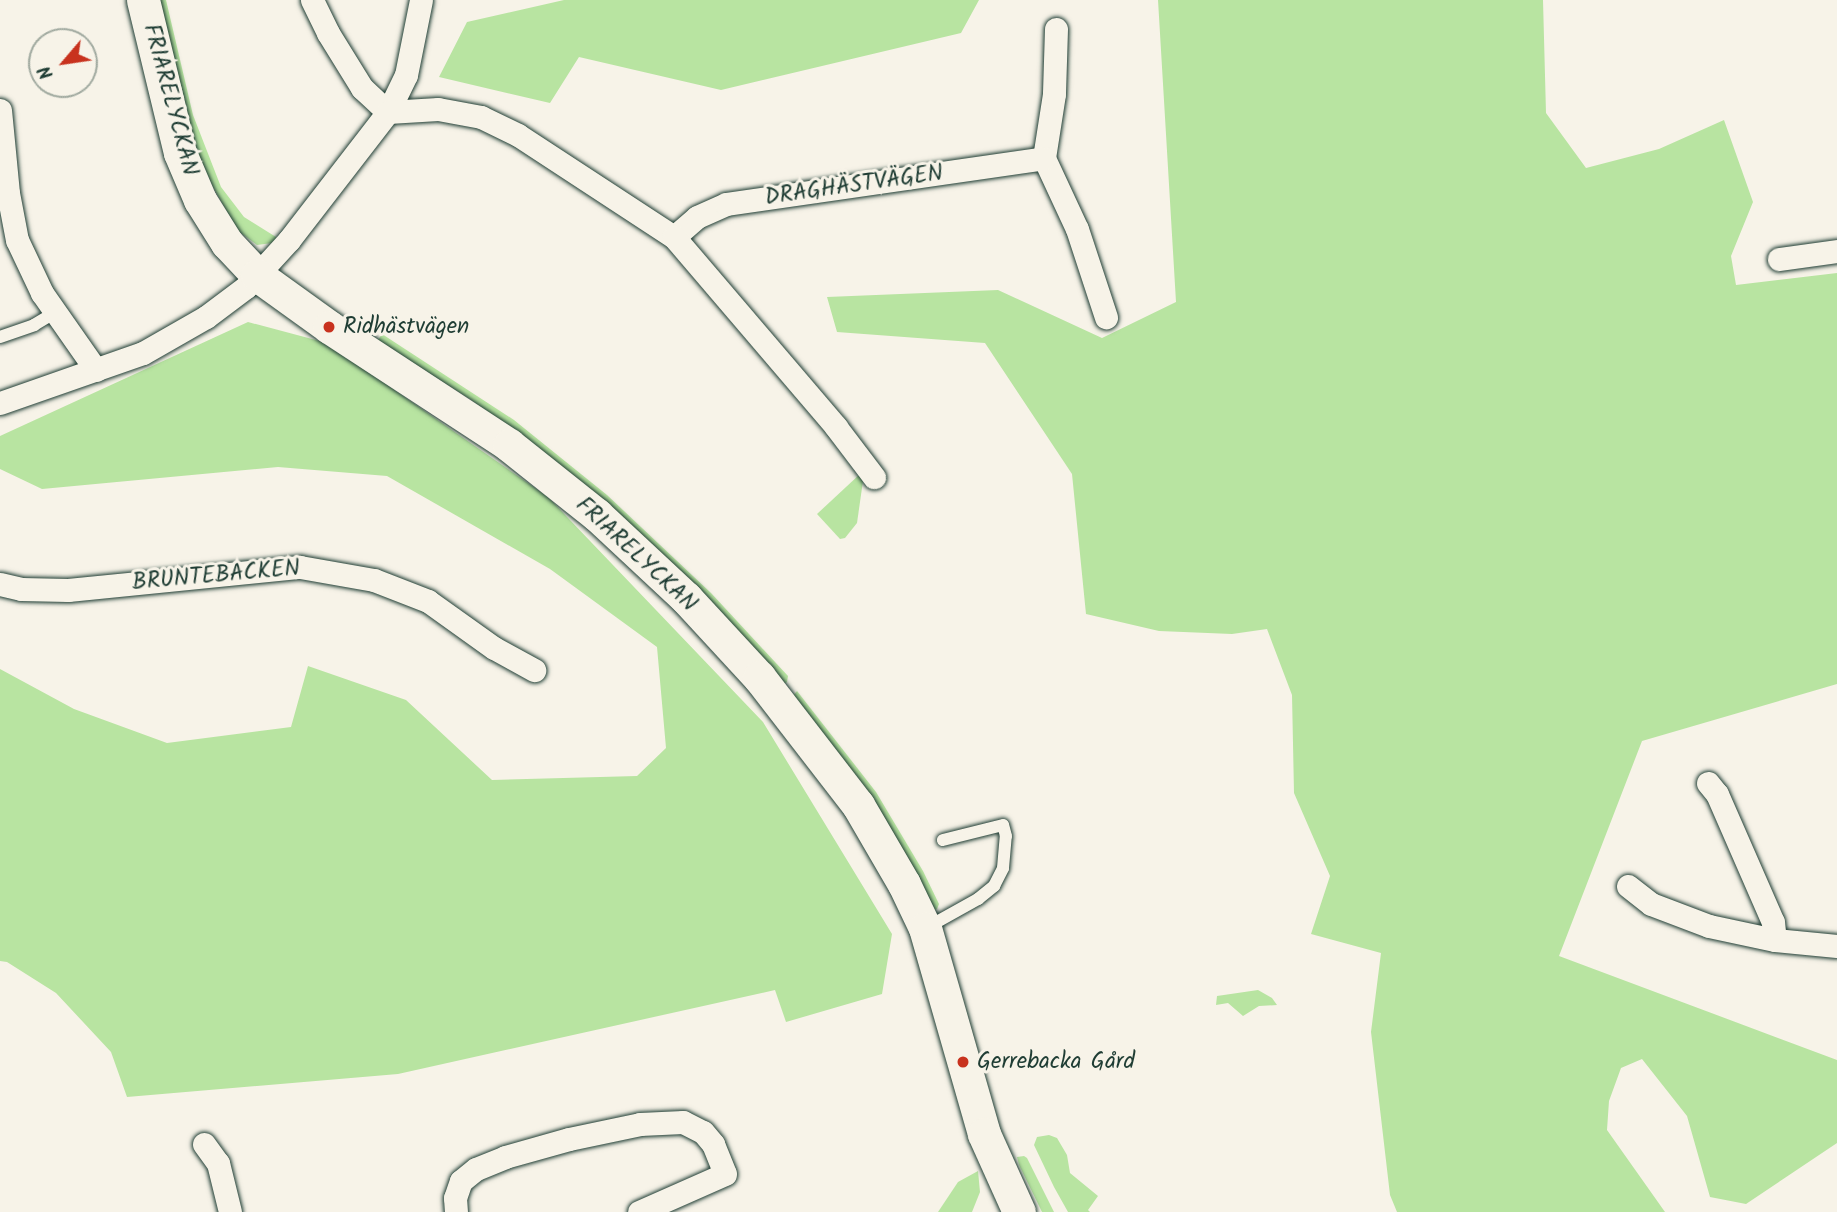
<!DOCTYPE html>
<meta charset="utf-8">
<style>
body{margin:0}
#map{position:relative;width:1837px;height:1212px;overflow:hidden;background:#f7f3e8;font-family:Kalam,sans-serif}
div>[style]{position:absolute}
.green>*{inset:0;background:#b8e4a1}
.roads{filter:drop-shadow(0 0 2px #1f3d34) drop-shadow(0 0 2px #1f3d34)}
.lane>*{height:12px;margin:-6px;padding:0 6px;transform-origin:6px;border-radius:6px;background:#f7f3e8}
.street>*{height:23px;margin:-11.5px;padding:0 11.5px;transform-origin:11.5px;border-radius:11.5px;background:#f7f3e8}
.secondary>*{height:33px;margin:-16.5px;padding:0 16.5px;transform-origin:16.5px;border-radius:16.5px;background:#f7f3e8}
.dots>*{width:19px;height:19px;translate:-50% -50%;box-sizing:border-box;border:4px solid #f7f3e8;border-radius:50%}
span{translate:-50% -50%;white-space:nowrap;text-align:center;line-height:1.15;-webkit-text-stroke:6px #f7f3e8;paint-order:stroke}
.street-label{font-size:23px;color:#1f3d34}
.poi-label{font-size:23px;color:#1f3d34}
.left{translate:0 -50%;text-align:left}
.north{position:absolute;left:28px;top:28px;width:70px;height:70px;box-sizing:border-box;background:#f7f3e8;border:2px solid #a1aaa0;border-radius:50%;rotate:241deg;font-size:19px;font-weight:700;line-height:28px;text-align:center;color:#1f3d34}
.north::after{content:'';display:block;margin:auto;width:24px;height:32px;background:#c8321e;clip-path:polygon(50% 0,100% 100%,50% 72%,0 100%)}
</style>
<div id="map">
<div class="green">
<div style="clip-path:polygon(158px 0,166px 0,193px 115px,221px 187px,244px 217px,276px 237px,277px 240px,272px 243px,257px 245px,237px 230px,196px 156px)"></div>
<div style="clip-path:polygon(564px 0,979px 0,961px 33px,721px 90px,579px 57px,550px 103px,439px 77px,467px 22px)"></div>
<div style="clip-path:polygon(1158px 0,1543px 0,1546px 113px,1586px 168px,1659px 149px,1724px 120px,1753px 202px,1731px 256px,1736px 285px,1837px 273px,1837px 684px,1642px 741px,1559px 956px,1837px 1060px,1837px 1143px,1746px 1204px,1710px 1197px,1687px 1116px,1642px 1059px,1621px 1068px,1609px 1101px,1607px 1130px,1665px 1212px,1397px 1212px,1390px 1195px,1371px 1032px,1381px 953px,1311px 934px,1330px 876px,1294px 793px,1292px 695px,1267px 629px,1232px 634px,1159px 631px,1086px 614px,1072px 474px,985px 343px,837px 332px,827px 297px,998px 290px,1102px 338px,1176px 302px)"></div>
<div style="clip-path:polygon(248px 322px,327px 343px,548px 497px,763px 722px,892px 934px,882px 994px,786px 1022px,775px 990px,398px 1074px,127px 1097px,111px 1052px,56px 993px,7px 962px,0 961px,0 669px,74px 709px,167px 743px,291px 727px,308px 666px,406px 700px,492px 780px,637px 776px,666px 748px,657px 647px,550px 569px,387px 476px,278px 467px,42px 489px,0 469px,0 436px)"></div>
<div style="clip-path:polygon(382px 334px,514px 420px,607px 495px,711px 593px,788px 676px,787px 682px,784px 684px,552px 461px,470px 399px,401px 356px,374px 346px)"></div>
<div style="clip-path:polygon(860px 474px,863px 481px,857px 523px,845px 538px,840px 539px,817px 514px)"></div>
<div style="clip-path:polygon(797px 691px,876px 792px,923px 871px,939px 904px,937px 909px,934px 910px,793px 696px)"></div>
<div style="clip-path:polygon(1258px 990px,1272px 998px,1277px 1005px,1259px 1006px,1243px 1016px,1228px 1003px,1216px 1005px,1217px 996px)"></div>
<div style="clip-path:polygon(1049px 1135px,1057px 1138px,1067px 1155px,1070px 1173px,1098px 1196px,1088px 1210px,1090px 1212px,1068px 1212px,1054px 1187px,1034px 1145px,1037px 1137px)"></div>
<div style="clip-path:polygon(1024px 1156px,1027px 1158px,1054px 1212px,1042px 1212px,1019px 1165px,1017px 1157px)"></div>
<div style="clip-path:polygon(978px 1171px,980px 1192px,972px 1212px,938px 1212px,958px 1182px)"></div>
</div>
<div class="roads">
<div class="lane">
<div style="left:0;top:337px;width:36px;rotate:-19deg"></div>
<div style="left:34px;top:325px;width:26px;rotate:-31deg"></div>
<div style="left:926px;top:928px;width:60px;rotate:-29.1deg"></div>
<div style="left:978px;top:899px;width:21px;rotate:-39deg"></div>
<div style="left:994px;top:886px;width:20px;rotate:-63deg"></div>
<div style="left:1003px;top:868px;width:32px;rotate:-85deg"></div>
<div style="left:1006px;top:836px;width:11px;rotate:-105deg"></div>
<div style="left:1003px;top:825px;width:62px;rotate:166deg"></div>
</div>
<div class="street">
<div style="left:312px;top:0;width:37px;rotate:64deg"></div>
<div style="left:328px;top:33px;width:65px;rotate:58.3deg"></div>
<div style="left:362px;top:88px;width:35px;rotate:43deg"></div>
<div style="left:388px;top:112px;width:41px;rotate:-64.1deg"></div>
<div style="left:406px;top:75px;width:76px;rotate:-78.7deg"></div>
<div style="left:1056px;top:29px;width:65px;rotate:91.8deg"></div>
<div style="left:1054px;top:94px;width:65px;rotate:98.9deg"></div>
<div style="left:1044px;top:158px;width:78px;rotate:65.1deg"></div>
<div style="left:1077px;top:229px;width:93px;rotate:71.8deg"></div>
<div style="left:0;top:110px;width:83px;rotate:84.5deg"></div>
<div style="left:8px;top:193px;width:48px;rotate:79.2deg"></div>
<div style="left:17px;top:240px;width:59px;rotate:64.7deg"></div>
<div style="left:42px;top:293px;width:94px;rotate:55deg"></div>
<div style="left:674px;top:237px;width:30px;rotate:-41deg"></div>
<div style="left:697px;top:217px;width:32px;rotate:-24deg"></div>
<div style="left:726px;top:204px;width:321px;rotate:-8.2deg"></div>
<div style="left:1779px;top:259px;width:59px;rotate:-7.9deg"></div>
<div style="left:0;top:403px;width:151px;rotate:-19.3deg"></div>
<div style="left:143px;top:353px;width:73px;rotate:-29.7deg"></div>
<div style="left:206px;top:317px;width:50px;rotate:-36.9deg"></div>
<div style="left:246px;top:287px;width:64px;rotate:-47.5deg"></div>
<div style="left:289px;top:240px;width:162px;rotate:-52.3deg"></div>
<div style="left:388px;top:112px;width:50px;rotate:-3.4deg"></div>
<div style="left:438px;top:109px;width:44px;rotate:10.5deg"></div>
<div style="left:481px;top:117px;width:41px;rotate:25.9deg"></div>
<div style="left:518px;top:135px;width:186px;rotate:33.2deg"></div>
<div style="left:674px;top:237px;width:250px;rotate:49.5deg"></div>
<div style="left:836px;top:427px;width:63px;rotate:52.8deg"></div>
<div style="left:0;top:584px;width:22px;rotate:13deg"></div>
<div style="left:21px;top:589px;width:47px;rotate:1.2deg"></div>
<div style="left:68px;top:590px;width:233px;rotate:-5.7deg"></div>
<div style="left:300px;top:567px;width:75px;rotate:10deg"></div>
<div style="left:374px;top:580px;width:58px;rotate:21.3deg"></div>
<div style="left:428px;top:601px;width:81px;rotate:35.5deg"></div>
<div style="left:494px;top:648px;width:46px;rotate:28.8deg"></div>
<div style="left:1708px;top:783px;width:14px;rotate:51deg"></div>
<div style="left:1717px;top:794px;width:140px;rotate:66.4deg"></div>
<div style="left:1773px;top:922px;width:18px;rotate:84deg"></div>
<div style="left:1628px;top:886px;width:29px;rotate:38deg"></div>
<div style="left:1651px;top:904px;width:62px;rotate:20.8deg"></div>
<div style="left:1709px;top:926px;width:67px;rotate:12deg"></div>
<div style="left:1775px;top:940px;width:62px;rotate:5.5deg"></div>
<div style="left:204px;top:1144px;width:24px;rotate:54deg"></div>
<div style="left:218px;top:1163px;width:50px;rotate:76.2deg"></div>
<div style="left:456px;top:1212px;width:14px;rotate:-94deg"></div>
<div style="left:455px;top:1198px;width:18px;rotate:-71deg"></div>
<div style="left:461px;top:1181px;width:19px;rotate:-39deg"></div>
<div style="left:476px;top:1169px;width:31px;rotate:-22deg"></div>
<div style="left:505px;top:1157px;width:66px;rotate:-15.7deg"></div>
<div style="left:569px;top:1139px;width:73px;rotate:-11.9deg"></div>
<div style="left:640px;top:1124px;width:43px;rotate:-2.7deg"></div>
<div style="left:683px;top:1122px;width:22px;rotate:27deg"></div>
<div style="left:703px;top:1132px;width:16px;rotate:50deg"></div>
<div style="left:713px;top:1144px;width:32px;rotate:68deg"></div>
<div style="left:725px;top:1174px;width:94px;rotate:156.2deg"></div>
</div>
<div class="secondary">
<div style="left:143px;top:0;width:157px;rotate:76.4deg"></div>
<div style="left:180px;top:153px;width:51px;rotate:66.9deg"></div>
<div style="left:200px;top:200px;width:51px;rotate:57.9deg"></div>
<div style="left:227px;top:243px;width:44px;rotate:46.8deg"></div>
<div style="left:257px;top:275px;width:89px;rotate:35.8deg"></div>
<div style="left:329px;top:327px;width:215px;rotate:33.2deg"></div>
<div style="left:509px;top:445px;width:112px;rotate:38.5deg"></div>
<div style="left:597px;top:515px;width:122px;rotate:43deg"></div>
<div style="left:686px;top:598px;width:108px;rotate:47.3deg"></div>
<div style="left:759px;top:677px;width:162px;rotate:52.3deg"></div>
<div style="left:858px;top:805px;width:91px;rotate:59.8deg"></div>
<div style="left:904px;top:884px;width:49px;rotate:64.5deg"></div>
<div style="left:925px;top:928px;width:214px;rotate:74deg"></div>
<div style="left:984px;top:1134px;width:85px;rotate:65.8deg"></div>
</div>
</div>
<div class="dots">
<div style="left:329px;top:327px;background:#c8321e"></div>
<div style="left:963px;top:1062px;background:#c8321e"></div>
</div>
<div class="street-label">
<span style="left:170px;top:100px;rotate:75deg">FRIARELYCKAN</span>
<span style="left:854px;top:186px;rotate:-8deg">DRAGHÄSTVÄGEN</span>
<span style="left:636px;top:555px;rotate:43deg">FRIARELYCKAN</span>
<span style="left:216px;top:576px;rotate:-5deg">BRUNTEBACKEN</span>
</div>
<div class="poi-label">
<span class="left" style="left:343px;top:327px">Ridhästvägen</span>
<span class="left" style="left:977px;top:1062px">Gerrebacka Gård</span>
</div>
<div class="north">N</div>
</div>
